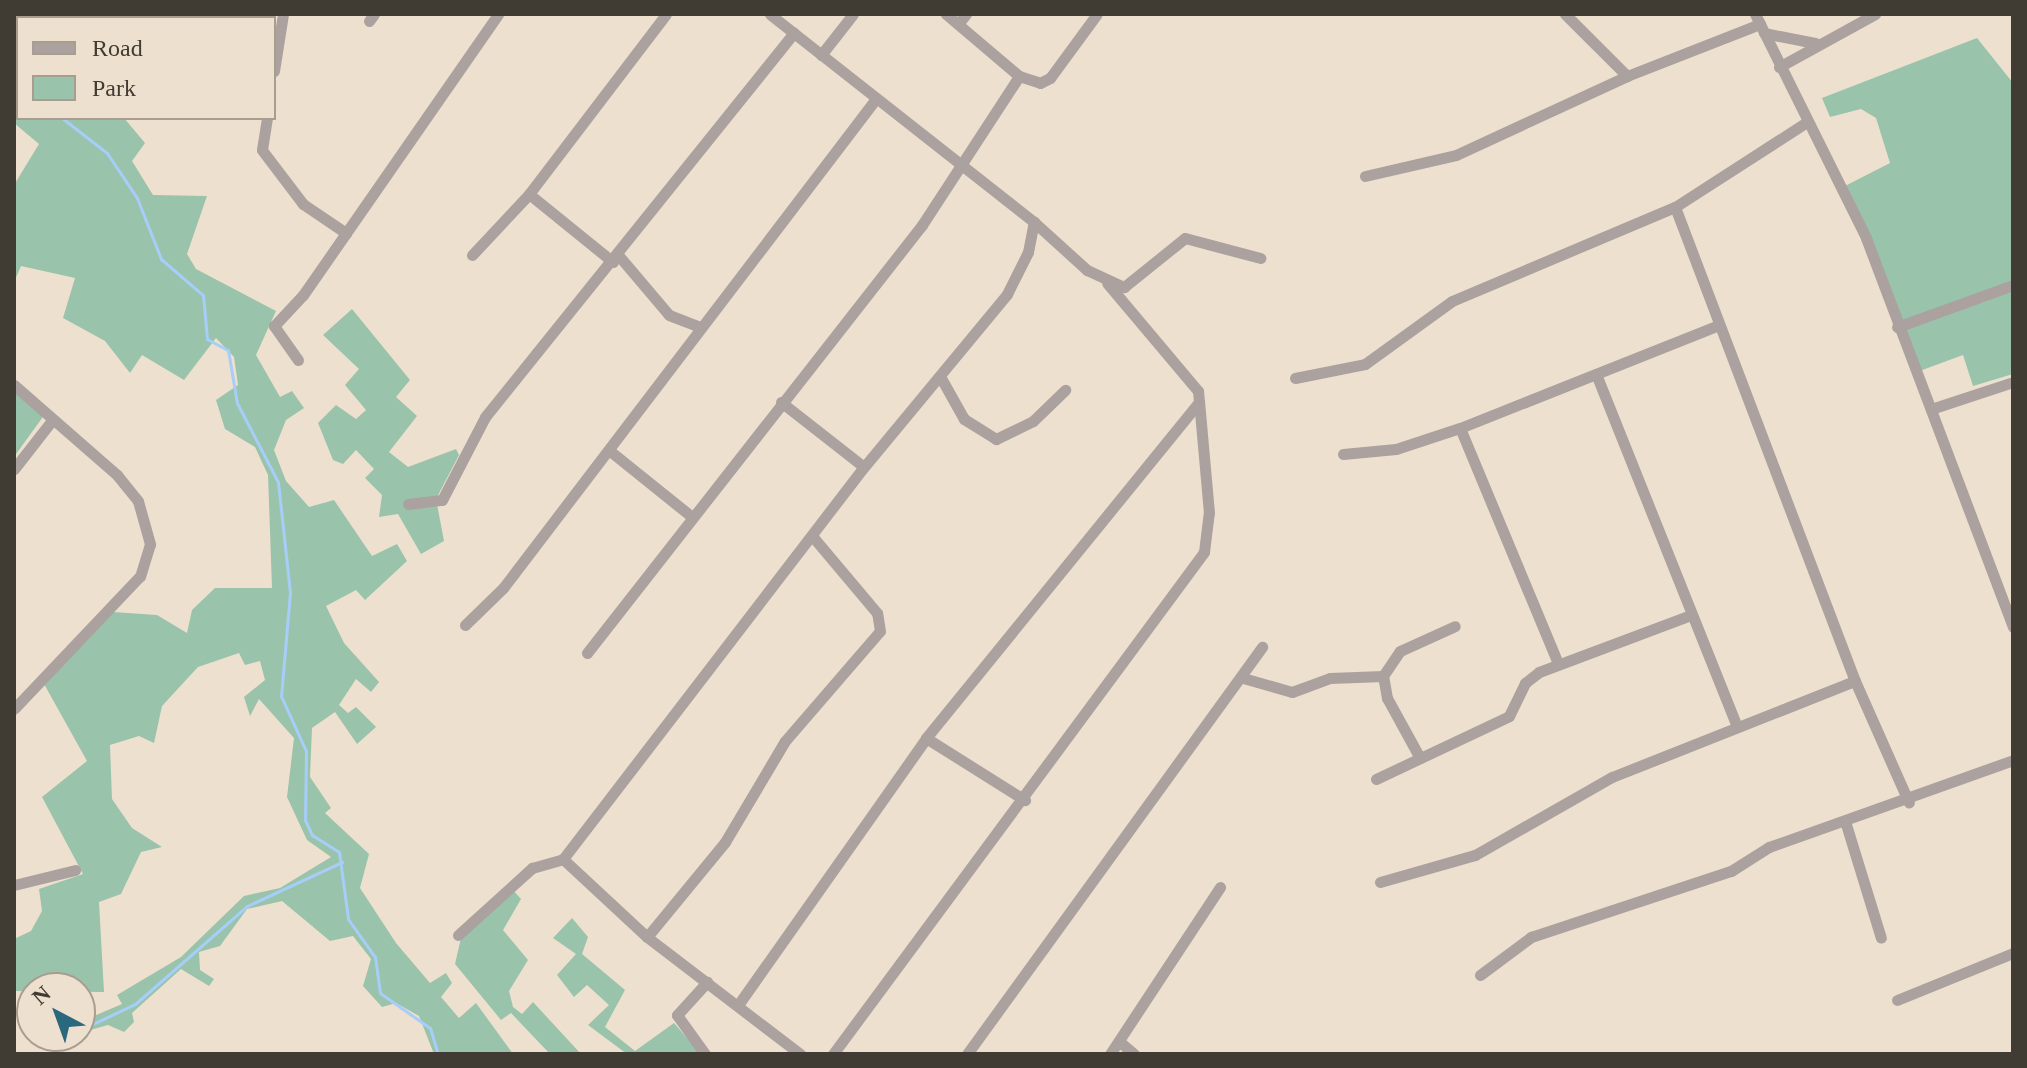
<!DOCTYPE html>
<style>
body{margin:0}
#map{position:relative;width:2027px;height:1068px;overflow:hidden;background:#eee0ce;font-family:Georgia,serif}
div>[style]{position:absolute}
.green>*{inset:0;background:#9ac3ab}
.stream>*{height:3px;margin:-1.5px;padding:0 1.5px;transform-origin:1.5px;border-radius:1.5px;background:#a6cef8}
.minor>*{height:11px;margin:-5.5px;padding:0 5.5px;transform-origin:5.5px;border-radius:5.5px;background:#aba19f}
span{translate:-50% -50%;white-space:nowrap;text-align:center;line-height:1.15;-webkit-text-stroke:7px #eee0ce;paint-order:stroke}
.frame{position:absolute;inset:0;border:16px solid #403b33;pointer-events:none}
.legend{position:absolute;left:16px;top:16px;width:260px;height:104px;box-sizing:border-box;background:#eee0ce;border:2px solid #a89e90;margin:0;padding:10px 14px;list-style:none;font-size:24px;color:#403b33}
.legend li{display:flex;align-items:center;gap:16px;height:40px}
.legend b{width:40px;border:2px solid #a89e90}
.north{position:absolute;left:16px;top:972px;width:80px;height:80px;box-sizing:border-box;background:#eee0ce;border:2px solid #a89e90;border-radius:50%;rotate:319deg;font-size:22px;font-weight:700;line-height:32px;text-align:center;color:#403b33}
.north::after{content:'';display:block;margin:auto;width:28px;height:36px;background:#2a687e;clip-path:polygon(50% 0,100% 100%,50% 72%,0 100%)}
</style>
<div id="map">
<div class="green">
<div style="clip-path:polygon(14px 14px,33px 14px,18px 18px,18px 118px,124px 118px,145px 143px,132px 161px,153px 195px,207px 196px,187px 254px,196px 269px,276px 311px,256px 355px,280px 397px,292px 391px,304px 408px,286px 420px,274px 450px,286px 481px,309px 507px,334px 500px,372px 556px,397px 544px,407px 561px,365px 600px,356px 590px,326px 606px,344px 643px,379px 682px,371px 692px,356px 679px,339px 705px,348px 713px,356px 707px,376px 727px,357px 744px,335px 712px,312px 728px,310px 777px,331px 808px,325px 813px,369px 854px,360px 888px,396px 943px,430px 983px,446px 973px,452px 983px,441px 997px,459px 1018px,476px 1003px,513px 1054px,434px 1054px,419px 1016px,396px 1003px,382px 1007px,363px 986px,371px 959px,353px 936px,330px 941px,282px 901px,247px 909px,220px 946px,199px 952px,200px 970px,214px 979px,209px 986px,181px 969px,132px 1013px,134px 1022px,124px 1032px,108px 1025px,80px 1033px,80px 1022px,122px 1004px,117px 995px,181px 957px,244px 896px,280px 888px,331px 857px,307px 840px,287px 797px,294px 738px,259px 699px,250px 716px,244px 697px,265px 680px,260px 661px,245px 665px,239px 653px,198px 667px,162px 706px,154px 743px,139px 736px,110px 745px,112px 799px,132px 828px,162px 847px,141px 852px,121px 894px,99px 902px,104px 992px,14px 991px,14px 939px,31px 931px,42px 911px,39px 889px,83px 874px,42px 797px,87px 761px,44px 684px,113px 612px,157px 615px,187px 633px,192px 610px,215px 588px,272px 588px,268px 475px,255px 447px,225px 429px,216px 400px,238px 385px,234px 357px,216px 338px,184px 380px,142px 355px,130px 373px,105px 341px,63px 318px,75px 278px,21px 266px,14px 282px,14px 185px,39px 144px,14px 123px)"></div>
<div style="clip-path:polygon(1977px 38px,2013px 83px,2013px 374px,1973px 386px,1963px 355px,1917px 372px,1845px 186px,1890px 163px,1876px 118px,1861px 109px,1830px 117px,1822px 98px)"></div>
<div style="clip-path:polygon(352px 309px,410px 380px,396px 397px,417px 416px,389px 452px,408px 467px,456px 449px,459px 455px,436px 499px,444px 541px,421px 554px,398px 514px,379px 517px,382px 495px,365px 478px,374px 469px,356px 450px,343px 464px,333px 460px,318px 423px,336px 405px,356px 419px,366px 410px,345px 385px,359px 369px,323px 335px)"></div>
<div style="clip-path:polygon(14px 391px,45px 414px,14px 457px)"></div>
<div style="clip-path:polygon(512px 889px,521px 899px,503px 930px,528px 960px,509px 991px,513px 1007px,522px 1014px,533px 1002px,581px 1054px,550px 1054px,511px 1013px,501px 1020px,455px 964px,461px 938px)"></div>
<div style="clip-path:polygon(572px 918px,588px 937px,582px 954px,625px 990px,605px 1027px,635px 1051px,674px 1023px,701px 1054px,627px 1054px,588px 1025px,609px 1005px,587px 985px,574px 997px,557px 975px,576px 954px,553px 938px)"></div>
</div>
<div class="stream">
<div style="left:14px;top:91px;width:4px;rotate:27deg"></div>
<div style="left:62px;top:118px;width:57px;rotate:37.9deg"></div>
<div style="left:107px;top:153px;width:54px;rotate:56.3deg"></div>
<div style="left:137px;top:198px;width:66px;rotate:68.5deg"></div>
<div style="left:161px;top:259px;width:55px;rotate:40.6deg"></div>
<div style="left:203px;top:295px;width:44px;rotate:84.8deg"></div>
<div style="left:207px;top:339px;width:24px;rotate:28deg"></div>
<div style="left:228px;top:350px;width:54px;rotate:80.4deg"></div>
<div style="left:237px;top:403px;width:89px;rotate:62.6deg"></div>
<div style="left:278px;top:482px;width:111px;rotate:83.8deg"></div>
<div style="left:290px;top:592px;width:104px;rotate:94.9deg"></div>
<div style="left:281px;top:696px;width:60px;rotate:65.6deg"></div>
<div style="left:306px;top:751px;width:69px;rotate:90.8deg"></div>
<div style="left:305px;top:820px;width:17px;rotate:65deg"></div>
<div style="left:312px;top:835px;width:32px;rotate:32deg"></div>
<div style="left:339px;top:852px;width:68px;rotate:82.3deg"></div>
<div style="left:348px;top:919px;width:47px;rotate:54.6deg"></div>
<div style="left:375px;top:957px;width:36px;rotate:82deg"></div>
<div style="left:380px;top:993px;width:61px;rotate:35deg"></div>
<div style="left:430px;top:1028px;width:27px;rotate:73deg"></div>
<div style="left:14px;top:1013px;width:18px;rotate:13deg"></div>
<div style="left:80px;top:1030px;width:61px;rotate:-25.3deg"></div>
<div style="left:135px;top:1004px;width:149px;rotate:-41.2deg"></div>
<div style="left:247px;top:906px;width:105px;rotate:-24.9deg"></div>
</div>
<div class="minor">
<div style="left:92px;top:14px;width:6px;rotate:45deg"></div>
<div style="left:1565px;top:14px;width:88px;rotate:45deg"></div>
<div style="left:1627px;top:76px;width:143px;rotate:-21.4deg"></div>
<div style="left:1755px;top:14px;width:250px;rotate:63.6deg"></div>
<div style="left:1866px;top:238px;width:416px;rotate:69.3deg"></div>
<div style="left:198px;top:18px;width:6px;rotate:-45deg"></div>
<div style="left:369px;top:21px;width:9px;rotate:-54deg"></div>
<div style="left:958px;top:24px;width:13px;rotate:-51deg"></div>
<div style="left:1764px;top:33px;width:52px;rotate:11.1deg"></div>
<div style="left:821px;top:55px;width:52px;rotate:-52deg"></div>
<div style="left:1779px;top:67px;width:110px;rotate:-28.9deg"></div>
<div style="left:274px;top:71px;width:58px;rotate:-81deg"></div>
<div style="left:1019px;top:76px;width:22px;rotate:18deg"></div>
<div style="left:1040px;top:83px;width:11px;rotate:-27deg"></div>
<div style="left:1050px;top:78px;width:79px;rotate:-53.7deg"></div>
<div style="left:267px;top:118px;width:32px;rotate:99deg"></div>
<div style="left:262px;top:150px;width:68px;rotate:52.8deg"></div>
<div style="left:303px;top:204px;width:52px;rotate:34deg"></div>
<div style="left:1365px;top:176px;width:93px;rotate:-13deg"></div>
<div style="left:1456px;top:155px;width:188px;rotate:-24.8deg"></div>
<div style="left:529px;top:194px;width:108px;rotate:39deg"></div>
<div style="left:1675px;top:207px;width:157px;rotate:-32.8deg"></div>
<div style="left:1034px;top:222px;width:72px;rotate:42.2deg"></div>
<div style="left:1087px;top:270px;width:41px;rotate:24.7deg"></div>
<div style="left:1124px;top:287px;width:78px;rotate:-38.8deg"></div>
<div style="left:1185px;top:238px;width:78px;rotate:14.9deg"></div>
<div style="left:472px;top:255px;width:83px;rotate:-46.9deg"></div>
<div style="left:529px;top:194px;width:226px;rotate:-52.7deg"></div>
<div style="left:619px;top:256px;width:77px;rotate:49.7deg"></div>
<div style="left:669px;top:315px;width:33px;rotate:21deg"></div>
<div style="left:1897px;top:327px;width:123px;rotate:-19.9deg"></div>
<div style="left:298px;top:360px;width:42px;rotate:-125.2deg"></div>
<div style="left:274px;top:326px;width:42px;rotate:-46.9deg"></div>
<div style="left:303px;top:295px;width:342px;rotate:-55.2deg"></div>
<div style="left:1596px;top:374px;width:375px;rotate:68.2deg"></div>
<div style="left:941px;top:378px;width:47px;rotate:60.7deg"></div>
<div style="left:964px;top:419px;width:38px;rotate:32deg"></div>
<div style="left:996px;top:439px;width:41px;rotate:-25.9deg"></div>
<div style="left:1033px;top:421px;width:45px;rotate:-44.1deg"></div>
<div style="left:1295px;top:378px;width:71px;rotate:-11.3deg"></div>
<div style="left:1365px;top:364px;width:107px;rotate:-35.9deg"></div>
<div style="left:1452px;top:301px;width:242px;rotate:-22.9deg"></div>
<div style="left:1675px;top:207px;width:507px;rotate:69.21deg"></div>
<div style="left:1855px;top:681px;width:133px;rotate:66.1deg"></div>
<div style="left:14px;top:385px;width:137px;rotate:41.1deg"></div>
<div style="left:117px;top:475px;width:33px;rotate:51deg"></div>
<div style="left:138px;top:501px;width:45px;rotate:74.4deg"></div>
<div style="left:150px;top:544px;width:34px;rotate:107deg"></div>
<div style="left:140px;top:576px;width:183px;rotate:133.5deg"></div>
<div style="left:781px;top:402px;width:105px;rotate:38.1deg"></div>
<div style="left:1931px;top:409px;width:86px;rotate:-18.2deg"></div>
<div style="left:1460px;top:428px;width:255px;rotate:67.4deg"></div>
<div style="left:610px;top:451px;width:105px;rotate:38.8deg"></div>
<div style="left:1343px;top:454px;width:53px;rotate:-5.4deg"></div>
<div style="left:1396px;top:449px;width:67px;rotate:-18.2deg"></div>
<div style="left:1460px;top:428px;width:279px;rotate:-21.7deg"></div>
<div style="left:14px;top:469px;width:63px;rotate:-52deg"></div>
<div style="left:408px;top:504px;width:34px;rotate:-7deg"></div>
<div style="left:442px;top:500px;width:93px;rotate:-62.6deg"></div>
<div style="left:485px;top:417px;width:493px;rotate:-51.2deg"></div>
<div style="left:465px;top:625px;width:53px;rotate:-44.2deg"></div>
<div style="left:503px;top:588px;width:614px;rotate:-52.68deg"></div>
<div style="left:587px;top:653px;width:544px;rotate:-51.95deg"></div>
<div style="left:922px;top:225px;width:178px;rotate:-56.9deg"></div>
<div style="left:1019px;top:76px;width:96px;rotate:-139.7deg"></div>
<div style="left:1243px;top:678px;width:51px;rotate:15.9deg"></div>
<div style="left:1292px;top:692px;width:40px;rotate:-20.2deg"></div>
<div style="left:1330px;top:678px;width:53px;rotate:-2.2deg"></div>
<div style="left:926px;top:738px;width:117px;rotate:32.1deg"></div>
<div style="left:1420px;top:758px;width:68px;rotate:-118.8deg"></div>
<div style="left:1387px;top:698px;width:22px;rotate:-100deg"></div>
<div style="left:1383px;top:676px;width:30px;rotate:-56deg"></div>
<div style="left:1400px;top:651px;width:60px;rotate:-24.4deg"></div>
<div style="left:1376px;top:779px;width:147px;rotate:-25.3deg"></div>
<div style="left:1509px;top:716px;width:37px;rotate:-64deg"></div>
<div style="left:1525px;top:683px;width:18px;rotate:-38deg"></div>
<div style="left:1539px;top:672px;width:159px;rotate:-20.6deg"></div>
<div style="left:1845px;top:821px;width:122px;rotate:72.9deg"></div>
<div style="left:563px;top:859px;width:494px;rotate:-52.5deg"></div>
<div style="left:864px;top:467px;width:224px;rotate:-50.4deg"></div>
<div style="left:1007px;top:294px;width:47px;rotate:-63.4deg"></div>
<div style="left:1028px;top:252px;width:31px;rotate:-79deg"></div>
<div style="left:1034px;top:222px;width:336px;rotate:-141.8deg"></div>
<div style="left:1380px;top:882px;width:99px;rotate:-15.9deg"></div>
<div style="left:1475px;top:855px;width:158px;rotate:-29.7deg"></div>
<div style="left:1612px;top:777px;width:261px;rotate:-21.6deg"></div>
<div style="left:14px;top:885px;width:63px;rotate:-13.8deg"></div>
<div style="left:458px;top:935px;width:100px;rotate:-42.2deg"></div>
<div style="left:532px;top:868px;width:32px;rotate:-16deg"></div>
<div style="left:563px;top:859px;width:115px;rotate:42.9deg"></div>
<div style="left:647px;top:937px;width:193px;rotate:37.4deg"></div>
<div style="left:647px;top:937px;width:123px;rotate:-50.6deg"></div>
<div style="left:725px;top:842px;width:117px;rotate:-59.3deg"></div>
<div style="left:785px;top:741px;width:145px;rotate:-49.2deg"></div>
<div style="left:880px;top:631px;width:18px;rotate:-99deg"></div>
<div style="left:877px;top:613px;width:99px;rotate:-130.1deg"></div>
<div style="left:1480px;top:975px;width:64px;rotate:-36.7deg"></div>
<div style="left:1531px;top:937px;width:211px;rotate:-18.3deg"></div>
<div style="left:1731px;top:871px;width:45px;rotate:-32.3deg"></div>
<div style="left:1769px;top:847px;width:259px;rotate:-19.6deg"></div>
<div style="left:1897px;top:1000px;width:125px;rotate:-22.1deg"></div>
<div style="left:738px;top:1005px;width:327px;rotate:-54.8deg"></div>
<div style="left:926px;top:738px;width:433px;rotate:-50.9deg"></div>
<div style="left:1199px;top:402px;width:11px;rotate:-95deg"></div>
<div style="left:1198px;top:391px;width:141px;rotate:-130.1deg"></div>
<div style="left:1121px;top:1043px;width:17px;rotate:40deg"></div>
<div style="left:705px;top:1054px;width:48px;rotate:-125.7deg"></div>
<div style="left:677px;top:1015px;width:45px;rotate:-47.7deg"></div>
<div style="left:833px;top:1054px;width:624px;rotate:-53.53deg"></div>
<div style="left:1204px;top:552px;width:39px;rotate:-83deg"></div>
<div style="left:1209px;top:513px;width:111px;rotate:-95.1deg"></div>
<div style="left:967px;top:1054px;width:503px;rotate:-54.06deg"></div>
<div style="left:1110px;top:1054px;width:200px;rotate:-56.6deg"></div>
</div>
<div class="frame"></div>
<ul class="legend">
<li><b style="height:10px;background:#aba19f"></b>Road</li>
<li><b style="height:22px;background:#9ac3ab"></b>Park</li>
</ul>
<div class="north">N</div>
</div>
